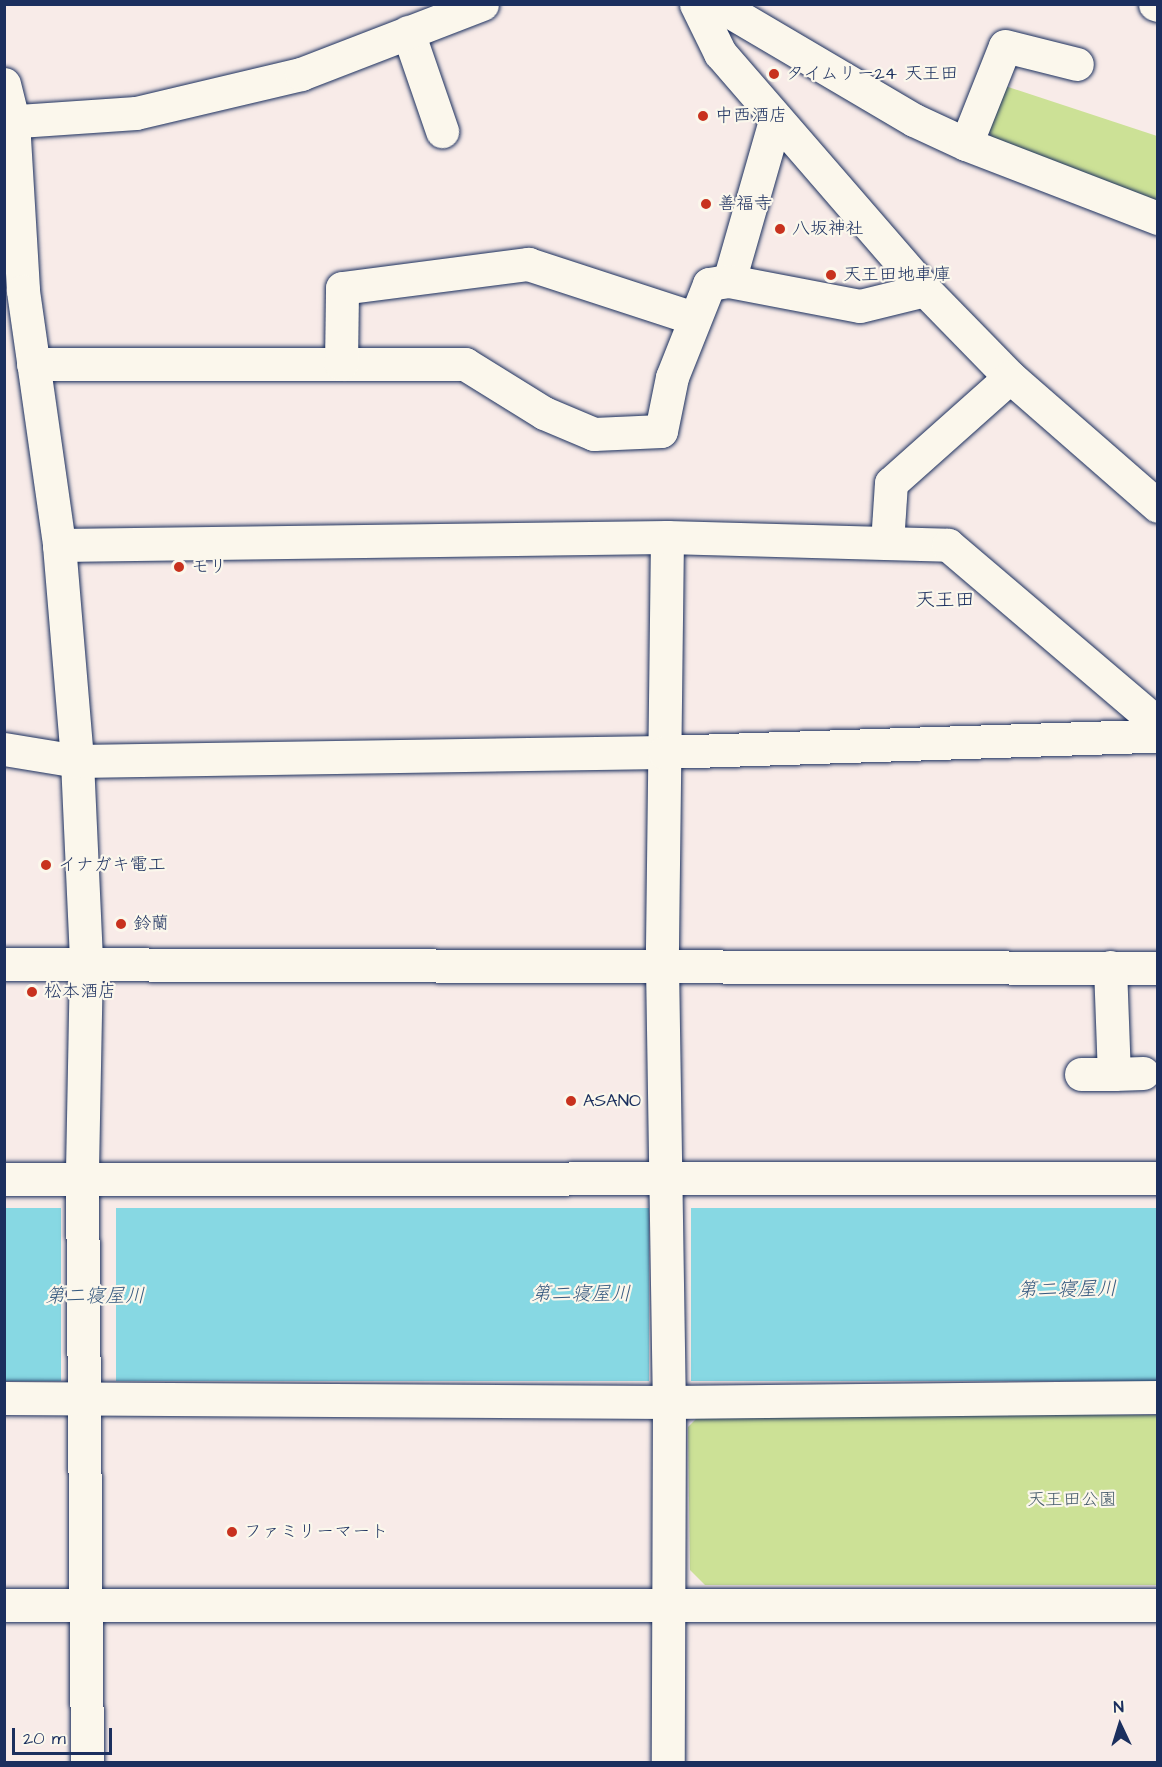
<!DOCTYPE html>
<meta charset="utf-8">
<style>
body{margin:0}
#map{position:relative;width:1162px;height:1767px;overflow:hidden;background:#f8ebe8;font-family:"Architects Daughter","Klee One",sans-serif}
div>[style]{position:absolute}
.green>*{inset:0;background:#cce196}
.water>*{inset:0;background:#87d8e3;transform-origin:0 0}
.pier>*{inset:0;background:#f8ebe8;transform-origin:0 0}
.roads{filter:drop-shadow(0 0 2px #1b2f5e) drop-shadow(0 0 2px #1b2f5e)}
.minor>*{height:33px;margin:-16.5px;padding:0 16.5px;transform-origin:16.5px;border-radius:16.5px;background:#fbf7ec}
.dots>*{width:16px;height:16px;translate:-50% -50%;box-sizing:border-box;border:3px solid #fbf7ec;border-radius:50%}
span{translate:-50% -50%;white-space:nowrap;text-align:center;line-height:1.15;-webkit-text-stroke:4.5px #fbf7ec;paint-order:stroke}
.poi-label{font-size:18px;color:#1b2f5e}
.left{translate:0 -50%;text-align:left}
.park-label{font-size:18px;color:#475c6c}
.neighbourhood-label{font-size:20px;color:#1b2f5e}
.water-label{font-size:20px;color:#36597f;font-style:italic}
.frame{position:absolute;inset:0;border:6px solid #1b2f5e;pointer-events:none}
.north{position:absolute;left:1090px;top:1695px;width:60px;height:60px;-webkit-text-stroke:4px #fbf7ec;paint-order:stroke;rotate:356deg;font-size:16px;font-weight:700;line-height:24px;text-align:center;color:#1b2f5e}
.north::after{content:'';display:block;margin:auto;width:21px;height:27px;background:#1b2f5e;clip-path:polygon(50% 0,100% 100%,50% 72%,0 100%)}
.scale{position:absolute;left:12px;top:1728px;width:100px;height:27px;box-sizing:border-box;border:3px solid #1b2f5e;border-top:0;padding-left:8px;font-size:18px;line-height:21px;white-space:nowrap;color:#1b2f5e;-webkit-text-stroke:4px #fbf7ec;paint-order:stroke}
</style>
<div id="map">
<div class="green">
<div style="clip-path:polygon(1005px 86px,1157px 136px,1157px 202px,994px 140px,985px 127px)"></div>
<div style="clip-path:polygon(702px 1413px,1157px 1415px,1157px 1585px,705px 1585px,690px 1570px,688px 1427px)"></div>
</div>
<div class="water">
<div style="left:5px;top:1208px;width:1152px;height:173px"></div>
</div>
<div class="pier">
<div style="left:116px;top:1205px;width:179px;height:55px;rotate:90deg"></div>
<div style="left:691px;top:1205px;width:178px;height:42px;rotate:90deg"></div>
</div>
<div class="roads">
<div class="minor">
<div style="left:696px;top:4px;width:55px;rotate:63.9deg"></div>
<div style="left:720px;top:53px;width:313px;rotate:49.1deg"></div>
<div style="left:925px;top:290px;width:122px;rotate:45.7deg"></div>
<div style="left:1010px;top:377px;width:196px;rotate:41.1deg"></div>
<div style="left:717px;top:4px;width:229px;rotate:30.5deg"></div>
<div style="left:914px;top:120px;width:57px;rotate:24.8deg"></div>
<div style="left:966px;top:144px;width:206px;rotate:21.1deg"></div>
<div style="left:1155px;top:4px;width:3px;rotate:18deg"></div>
<div style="left:408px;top:32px;width:105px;rotate:71deg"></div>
<div style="left:4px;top:84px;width:38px;rotate:76deg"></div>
<div style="left:13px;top:121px;width:170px;rotate:86.6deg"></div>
<div style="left:23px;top:291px;width:257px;rotate:81.9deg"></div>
<div style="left:59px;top:545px;width:217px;rotate:85.2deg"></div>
<div style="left:77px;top:761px;width:201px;rotate:87.4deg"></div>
<div style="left:86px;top:962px;width:217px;rotate:91.1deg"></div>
<div style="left:82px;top:1179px;width:583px;rotate:89.51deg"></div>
<div style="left:4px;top:122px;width:132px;rotate:-3.9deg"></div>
<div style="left:136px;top:113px;width:170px;rotate:-13.3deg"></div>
<div style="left:301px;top:74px;width:194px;rotate:-21.1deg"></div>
<div style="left:966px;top:144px;width:105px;rotate:-68.3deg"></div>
<div style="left:1005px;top:46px;width:74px;rotate:14deg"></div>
<div style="left:729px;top:281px;width:166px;rotate:-74deg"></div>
<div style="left:33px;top:364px;width:432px"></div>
<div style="left:465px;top:364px;width:93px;rotate:31.8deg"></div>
<div style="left:544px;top:413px;width:54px;rotate:22.8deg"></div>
<div style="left:594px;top:434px;width:67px;rotate:-2.6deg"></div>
<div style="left:661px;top:431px;width:55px;rotate:-78.5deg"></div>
<div style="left:672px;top:377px;width:100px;rotate:-68.3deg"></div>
<div style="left:709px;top:284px;width:20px;rotate:-9deg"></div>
<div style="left:729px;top:281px;width:133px;rotate:10.8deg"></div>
<div style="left:860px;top:306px;width:67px;rotate:-13.8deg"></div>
<div style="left:341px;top:364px;width:76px;rotate:-89.2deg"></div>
<div style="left:342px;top:288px;width:188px;rotate:-7.4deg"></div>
<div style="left:528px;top:264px;width:174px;rotate:18.1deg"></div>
<div style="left:667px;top:537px;width:428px;rotate:90.7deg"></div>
<div style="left:662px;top:965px;width:437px;rotate:89.1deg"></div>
<div style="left:669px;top:1402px;width:360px;rotate:90.2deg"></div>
<div style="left:887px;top:543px;width:60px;rotate:-86.2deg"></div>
<div style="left:891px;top:483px;width:159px;rotate:-41.7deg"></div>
<div style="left:59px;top:545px;width:608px;rotate:-0.75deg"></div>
<div style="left:667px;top:537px;width:281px;rotate:1.6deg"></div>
<div style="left:948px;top:545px;width:276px;rotate:40.4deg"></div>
<div style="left:4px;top:749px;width:74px;rotate:9.3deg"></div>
<div style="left:77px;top:761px;width:587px;rotate:-0.88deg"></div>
<div style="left:664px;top:752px;width:494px;rotate:-1.9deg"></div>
<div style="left:4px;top:964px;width:1154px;rotate:0.2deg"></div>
<div style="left:1110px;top:967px;width:107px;rotate:87.9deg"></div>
<div style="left:1114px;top:1074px;width:29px;rotate:-2deg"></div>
<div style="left:1081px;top:1074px;width:33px"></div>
<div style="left:4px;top:1179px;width:1154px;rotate:-0.05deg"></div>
<div style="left:4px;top:1398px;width:665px;rotate:0.34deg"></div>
<div style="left:669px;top:1402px;width:489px;rotate:-0.6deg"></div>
<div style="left:4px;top:1605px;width:1154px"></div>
</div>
</div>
<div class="dots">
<div style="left:774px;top:74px;background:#c8321e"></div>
<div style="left:703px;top:116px;background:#c8321e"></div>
<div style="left:706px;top:204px;background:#c8321e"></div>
<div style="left:780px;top:229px;background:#c8321e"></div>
<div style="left:831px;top:275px;background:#c8321e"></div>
<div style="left:179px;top:567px;background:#c8321e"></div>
<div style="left:46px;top:865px;background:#c8321e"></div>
<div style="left:121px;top:924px;background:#c8321e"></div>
<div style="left:32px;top:992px;background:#c8321e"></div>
<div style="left:571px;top:1101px;background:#c8321e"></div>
<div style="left:232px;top:1532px;background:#c8321e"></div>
</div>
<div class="poi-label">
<span class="left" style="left:786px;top:74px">タイムリー24 天王田</span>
<span class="left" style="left:715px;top:116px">中西酒店</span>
<span class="left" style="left:718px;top:204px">善福寺</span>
<span class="left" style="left:792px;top:229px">八坂神社</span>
<span class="left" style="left:843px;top:275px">天王田地車庫</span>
<span class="left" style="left:191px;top:567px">モリ</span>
<span class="left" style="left:58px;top:865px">イナガキ電工</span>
<span class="left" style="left:133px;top:924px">鈴蘭</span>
<span class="left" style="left:44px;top:992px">松本酒店</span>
<span class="left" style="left:583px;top:1101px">ASANO</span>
<span class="left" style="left:244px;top:1532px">ファミリーマート</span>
</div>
<div class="park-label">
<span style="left:1072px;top:1500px">天王田公園</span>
</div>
<div class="neighbourhood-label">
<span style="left:945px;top:600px">天王田</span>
</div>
<div class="water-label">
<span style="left:1067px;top:1290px;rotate:-1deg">第二寝屋川</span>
<span style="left:581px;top:1294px">第二寝屋川</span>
<span style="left:95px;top:1296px">第二寝屋川</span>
</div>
<div class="frame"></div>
<div class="north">N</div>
<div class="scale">20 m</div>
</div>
